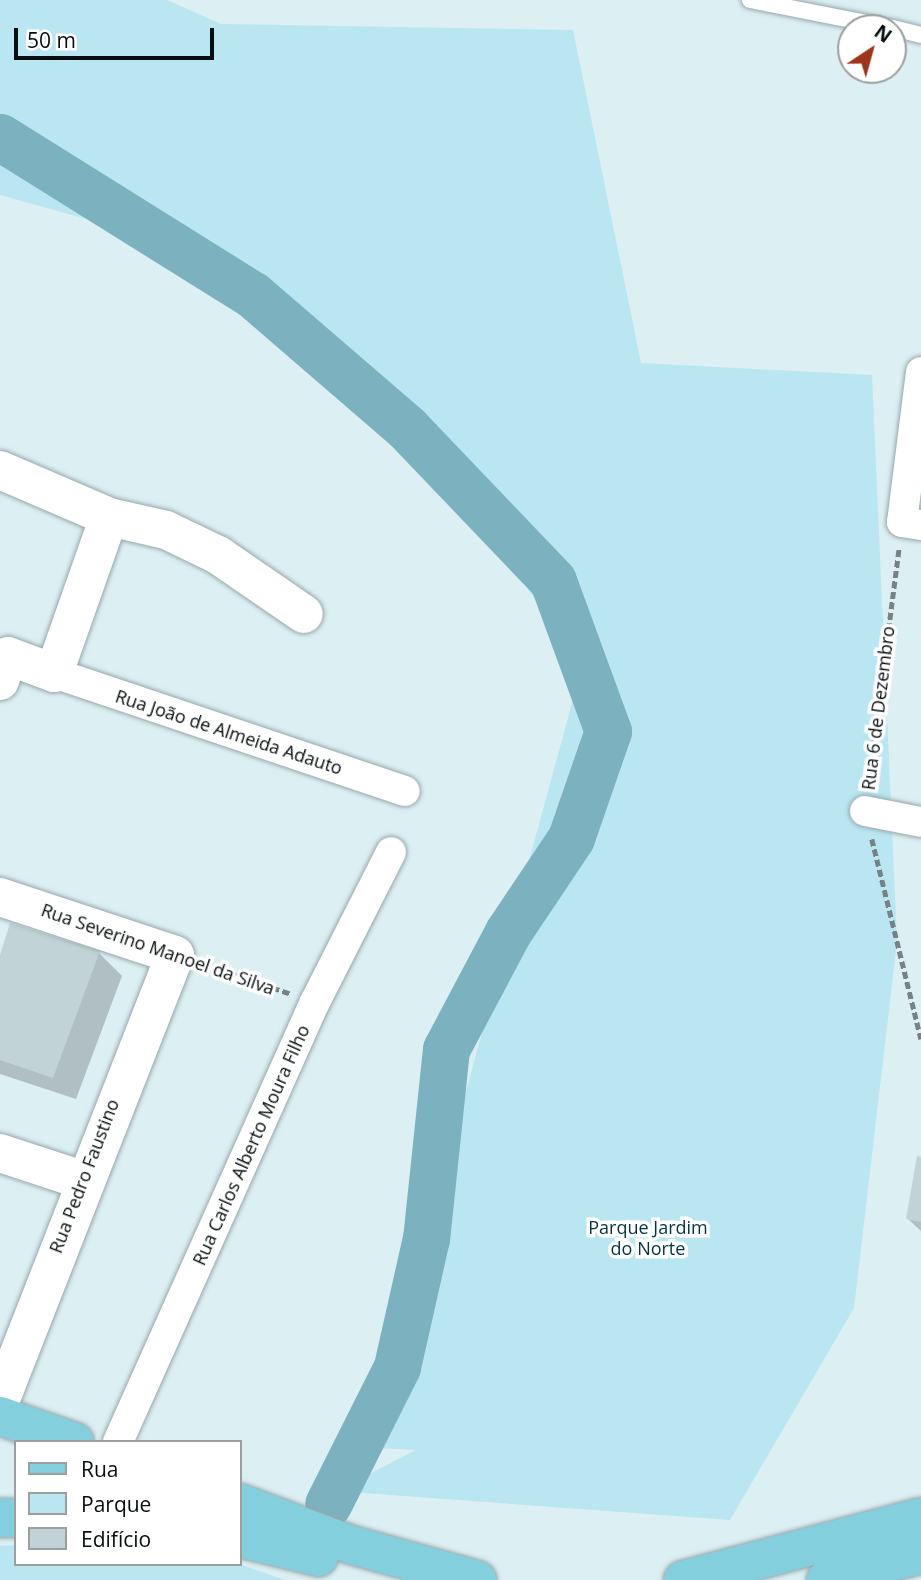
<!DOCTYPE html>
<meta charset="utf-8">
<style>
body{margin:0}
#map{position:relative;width:921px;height:1580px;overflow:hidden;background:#dceff3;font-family:"Open Sans",sans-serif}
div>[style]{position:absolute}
.green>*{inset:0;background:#b9e6f1}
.shadow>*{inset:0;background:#0003}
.river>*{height:47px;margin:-23.5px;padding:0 23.5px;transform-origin:23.5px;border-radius:23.5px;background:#7cb2bf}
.building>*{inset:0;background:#c1d3d7}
.path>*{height:4.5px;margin-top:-2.25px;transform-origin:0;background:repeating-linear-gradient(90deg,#768285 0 7px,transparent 0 10.5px)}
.roads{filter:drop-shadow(0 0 2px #96a7ab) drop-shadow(0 0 2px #96a7ab)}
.service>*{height:16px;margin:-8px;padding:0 8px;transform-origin:8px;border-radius:8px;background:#fff}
.minor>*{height:30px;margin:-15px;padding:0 15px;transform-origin:15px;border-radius:15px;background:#fff}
.tertiary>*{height:38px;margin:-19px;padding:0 19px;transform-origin:19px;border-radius:19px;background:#fff}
.primary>*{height:38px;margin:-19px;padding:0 19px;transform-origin:19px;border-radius:19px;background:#84cfde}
span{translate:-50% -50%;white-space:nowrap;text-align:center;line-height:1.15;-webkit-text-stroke:7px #fff;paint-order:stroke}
.street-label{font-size:18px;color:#080e0f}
.park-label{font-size:18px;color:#003640}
.legend{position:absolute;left:14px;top:1440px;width:228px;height:126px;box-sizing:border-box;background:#fff;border:2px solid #9c9f9f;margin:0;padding:9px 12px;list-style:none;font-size:21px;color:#080e0f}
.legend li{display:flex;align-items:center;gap:14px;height:35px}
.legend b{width:35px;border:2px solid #9c9f9f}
.north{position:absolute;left:837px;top:14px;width:70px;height:70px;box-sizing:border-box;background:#fff;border:2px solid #9c9f9f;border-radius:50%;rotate:36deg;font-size:19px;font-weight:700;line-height:28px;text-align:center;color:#080e0f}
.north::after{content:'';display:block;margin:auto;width:24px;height:32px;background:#9d341c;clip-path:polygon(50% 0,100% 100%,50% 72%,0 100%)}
.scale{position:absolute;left:14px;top:28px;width:200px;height:32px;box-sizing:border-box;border:4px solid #080e0f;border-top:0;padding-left:9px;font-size:21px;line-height:24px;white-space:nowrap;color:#080e0f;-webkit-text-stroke:5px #fff;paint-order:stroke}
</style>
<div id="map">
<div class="green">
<div style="clip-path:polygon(0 0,167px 0,221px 24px,573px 30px,641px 363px,872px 375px,897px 942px,854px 1308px,730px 1520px,336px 1491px,416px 1450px,357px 1447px,426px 1238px,583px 663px,407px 428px,173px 243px,0 195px)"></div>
<div style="clip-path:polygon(16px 1545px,16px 1564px,239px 1564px,285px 1580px,0 1580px,0 1546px)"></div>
</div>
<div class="shadow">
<div style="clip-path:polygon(99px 953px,122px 976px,76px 1099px,0 1074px,0 961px)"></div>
<div style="clip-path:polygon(921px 1158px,921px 1231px,908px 1219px)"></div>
</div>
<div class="river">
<div style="left:0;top:137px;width:298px;rotate:32deg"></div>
<div style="left:253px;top:295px;width:203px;rotate:40.8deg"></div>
<div style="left:407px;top:428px;width:211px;rotate:46.3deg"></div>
<div style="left:553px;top:581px;width:160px;rotate:69.9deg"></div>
<div style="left:608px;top:731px;width:113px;rotate:109.1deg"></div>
<div style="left:571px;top:838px;width:113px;rotate:123.8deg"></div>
<div style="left:508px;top:932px;width:132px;rotate:117.9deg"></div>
<div style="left:446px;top:1049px;width:190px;rotate:96deg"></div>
<div style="left:426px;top:1238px;width:132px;rotate:102.7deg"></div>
<div style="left:397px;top:1367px;width:153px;rotate:116.7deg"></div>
</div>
<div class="building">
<div style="clip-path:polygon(10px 923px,100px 951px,53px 1078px,0 1060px,0 955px)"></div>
<div style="clip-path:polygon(917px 1156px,921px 1157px,921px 1222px,906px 1219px)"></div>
</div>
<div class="path">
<div style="left:868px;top:786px;width:240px;rotate:-82.6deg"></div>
<div style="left:872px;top:839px;width:206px;rotate:76.2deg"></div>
<div style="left:203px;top:964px;width:93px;rotate:18.8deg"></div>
</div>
<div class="roads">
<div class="service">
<div style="left:750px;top:0;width:144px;rotate:11.2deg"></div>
<div style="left:893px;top:28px;width:29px;rotate:14deg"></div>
</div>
<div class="minor">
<div style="left:921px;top:372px;width:151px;rotate:97.2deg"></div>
<div style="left:902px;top:522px;width:19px;rotate:9deg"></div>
<div style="left:54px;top:673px;width:370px;rotate:18.6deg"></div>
<div style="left:865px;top:811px;width:57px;rotate:11.1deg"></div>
<div style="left:118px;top:1442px;width:482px;rotate:-65.9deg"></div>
<div style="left:315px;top:1002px;width:168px;rotate:-63.1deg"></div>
</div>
<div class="tertiary">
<div style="left:0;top:470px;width:119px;rotate:23.3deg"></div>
<div style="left:109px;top:517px;width:58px;rotate:12.8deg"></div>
<div style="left:166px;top:530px;width:58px;rotate:25.7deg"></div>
<div style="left:218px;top:555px;width:104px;rotate:34.5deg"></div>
<div style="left:0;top:681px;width:26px;rotate:-72deg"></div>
<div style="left:8px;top:656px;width:49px;rotate:20.3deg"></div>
<div style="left:54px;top:673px;width:165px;rotate:-70.6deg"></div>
<div style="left:0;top:897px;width:184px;rotate:18.3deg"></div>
<div style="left:175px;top:955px;width:479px;rotate:111.4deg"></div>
<div style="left:0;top:1153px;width:86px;rotate:18.2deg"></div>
</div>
<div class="primary">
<div style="left:0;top:1416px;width:79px;rotate:19.1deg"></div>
<div style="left:240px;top:1503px;width:120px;rotate:20.6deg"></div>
<div style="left:352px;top:1545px;width:130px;rotate:15.6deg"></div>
<div style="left:0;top:1518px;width:16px"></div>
<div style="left:240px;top:1538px;width:81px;rotate:13.5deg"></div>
<div style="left:683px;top:1580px;width:246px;rotate:-14.8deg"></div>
<div style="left:826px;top:1580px;width:98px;rotate:-15.3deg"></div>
</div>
</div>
<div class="street-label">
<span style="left:878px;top:708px;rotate:-83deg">Rua 6 de Dezembro</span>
<span style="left:229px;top:732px;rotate:18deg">Rua João de Almeida Adauto</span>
<span style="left:158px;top:949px;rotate:19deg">Rua Severino Manoel da Silva</span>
<span style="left:251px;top:1145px;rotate:-66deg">Rua Carlos Alberto Moura Filho</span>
<span style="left:84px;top:1176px;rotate:-69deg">Rua Pedro Faustino</span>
</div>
<div class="park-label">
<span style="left:648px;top:1238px">Parque Jardim<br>do Norte</span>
</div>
<ul class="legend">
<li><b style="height:9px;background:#84cfde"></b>Rua</li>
<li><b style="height:19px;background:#b9e6f1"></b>Parque</li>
<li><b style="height:19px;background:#c1d3d7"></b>Edifício</li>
</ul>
<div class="north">N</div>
<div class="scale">50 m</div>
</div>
